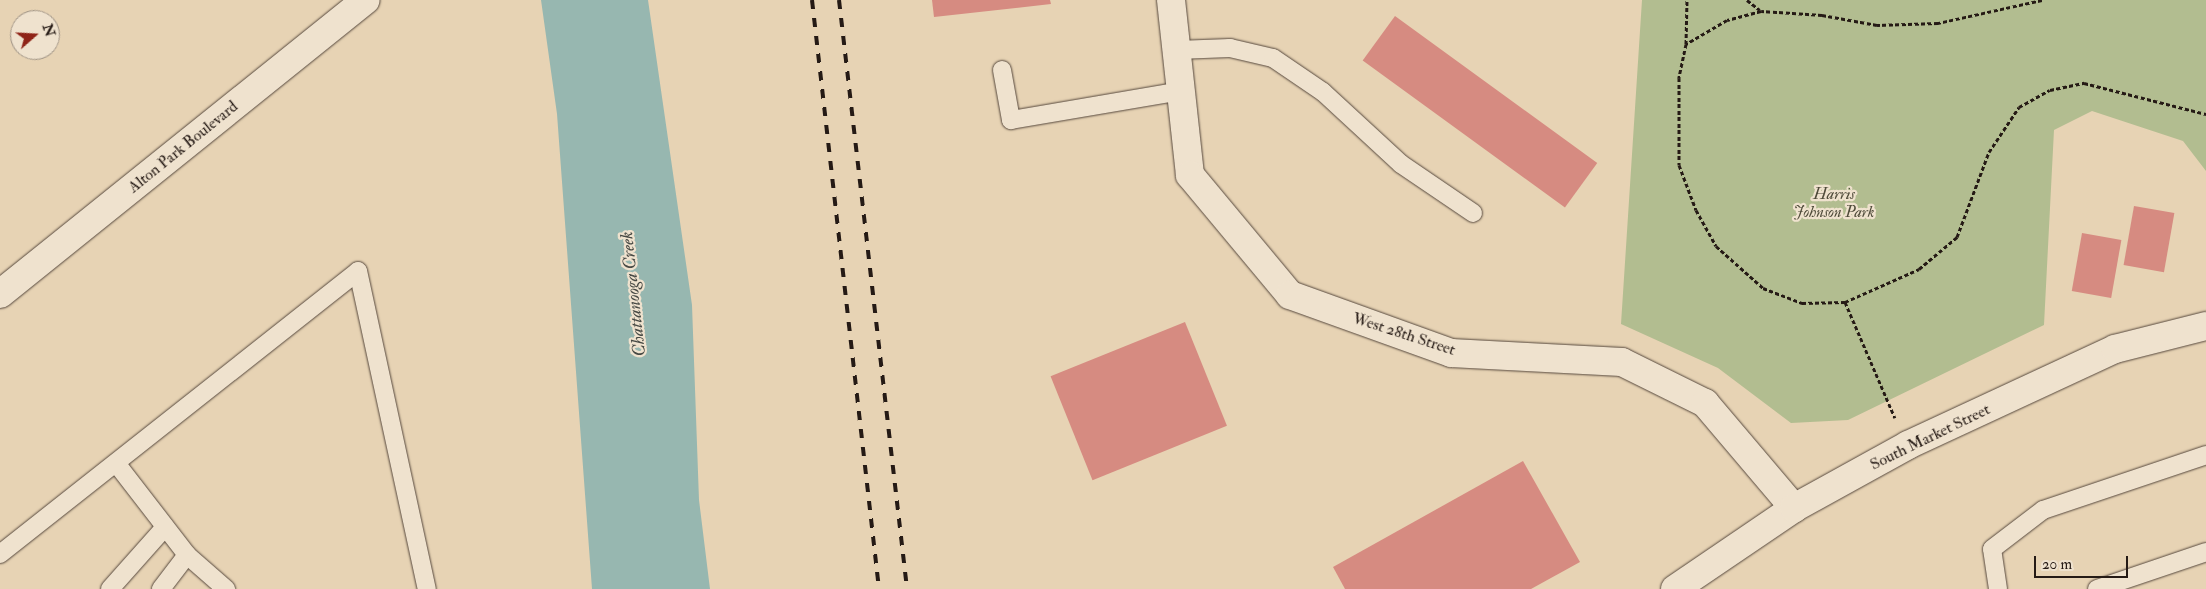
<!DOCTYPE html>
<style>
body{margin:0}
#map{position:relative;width:2206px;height:589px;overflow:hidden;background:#e7d3b4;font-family:"IM FELL Double Pica",serif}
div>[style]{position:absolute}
.green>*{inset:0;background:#b2bd90}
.water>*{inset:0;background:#97b7b0}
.building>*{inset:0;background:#d68b81;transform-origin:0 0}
.path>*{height:3px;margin-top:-1.5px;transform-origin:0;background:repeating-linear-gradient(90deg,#251a15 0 4px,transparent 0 6.5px)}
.roads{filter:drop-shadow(0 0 1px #56483d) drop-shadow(0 0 1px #56483d)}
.service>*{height:18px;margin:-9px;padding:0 9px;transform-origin:9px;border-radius:9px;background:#efe2ce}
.minor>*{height:28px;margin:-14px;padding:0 14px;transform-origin:14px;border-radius:14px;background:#efe2ce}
.secondary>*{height:28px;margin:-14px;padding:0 14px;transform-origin:14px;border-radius:14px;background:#efe2ce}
.rail>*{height:4px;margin-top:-2px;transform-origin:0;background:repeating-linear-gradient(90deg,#251a15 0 9px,transparent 0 18px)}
span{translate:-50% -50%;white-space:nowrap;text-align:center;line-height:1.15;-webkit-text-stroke:4.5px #efe2ce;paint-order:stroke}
.street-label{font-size:16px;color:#251a15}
.park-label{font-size:16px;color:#4f4b3a;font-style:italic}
.water-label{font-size:18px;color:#474944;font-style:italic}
.north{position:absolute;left:10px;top:10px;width:50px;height:50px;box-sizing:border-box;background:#efe2ce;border:1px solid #9e9284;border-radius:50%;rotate:71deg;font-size:14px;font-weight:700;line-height:20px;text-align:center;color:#251a15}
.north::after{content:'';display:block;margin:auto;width:18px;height:22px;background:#8f2418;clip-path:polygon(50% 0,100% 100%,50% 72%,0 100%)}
.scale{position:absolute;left:2034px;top:556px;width:94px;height:22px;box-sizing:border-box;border:2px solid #251a15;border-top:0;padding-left:6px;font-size:15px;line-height:18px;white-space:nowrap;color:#251a15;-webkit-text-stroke:4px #efe2ce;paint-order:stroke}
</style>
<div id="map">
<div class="green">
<div style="clip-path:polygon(1642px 0,2206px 0,2206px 171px,2183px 141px,2092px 111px,2054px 130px,2044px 325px,1848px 420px,1791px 423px,1718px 368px,1621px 324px)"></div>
</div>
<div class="water">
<div style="clip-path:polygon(541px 0,648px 0,692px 305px,699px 500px,710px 589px,592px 589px,557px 114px)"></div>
</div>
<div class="building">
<div style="clip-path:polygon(932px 0,1050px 0,1051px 4px,934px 17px)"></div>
<div style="left:1395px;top:16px;width:250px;height:55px;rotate:36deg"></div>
<div style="left:2134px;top:206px;width:41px;height:60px;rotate:10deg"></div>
<div style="left:2082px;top:233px;width:40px;height:59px;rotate:10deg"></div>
<div style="left:1185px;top:322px;width:112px;height:145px;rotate:68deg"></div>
<div style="clip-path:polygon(1523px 461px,1580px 562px,1531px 589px,1345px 589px,1333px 567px)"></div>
</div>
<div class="path">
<div style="left:1747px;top:0;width:16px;rotate:38deg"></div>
<div style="left:2042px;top:0;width:107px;rotate:167.5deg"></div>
<div style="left:1938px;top:23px;width:61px;rotate:178.1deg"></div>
<div style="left:1877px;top:25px;width:56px;rotate:-169.7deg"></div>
<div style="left:1822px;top:15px;width:61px;rotate:-176.2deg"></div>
<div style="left:1761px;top:11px;width:35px;rotate:165deg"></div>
<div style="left:1727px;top:20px;width:48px;rotate:149.7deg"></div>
<div style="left:1686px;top:44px;width:35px;rotate:102deg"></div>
<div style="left:1679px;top:78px;width:87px;rotate:90deg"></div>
<div style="left:1679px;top:165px;width:48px;rotate:69.3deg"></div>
<div style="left:1696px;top:210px;width:41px;rotate:60.9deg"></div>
<div style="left:1716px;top:246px;width:63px;rotate:41.8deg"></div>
<div style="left:1763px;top:288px;width:42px;rotate:21deg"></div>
<div style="left:1802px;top:303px;width:43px;rotate:-1.3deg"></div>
<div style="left:1845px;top:302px;width:81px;rotate:-24deg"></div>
<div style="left:1919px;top:269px;width:50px;rotate:-40.1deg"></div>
<div style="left:1957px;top:237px;width:91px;rotate:-69.4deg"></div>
<div style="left:1989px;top:152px;width:54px;rotate:-56.3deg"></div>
<div style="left:2019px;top:107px;width:35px;rotate:-29deg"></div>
<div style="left:2050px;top:90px;width:35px;rotate:-12deg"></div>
<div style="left:2084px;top:83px;width:126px;rotate:14.3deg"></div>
<div style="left:1686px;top:44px;width:44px;rotate:-88.7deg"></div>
<div style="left:1845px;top:302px;width:126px;rotate:66.7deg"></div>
</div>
<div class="roads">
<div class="service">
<div style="left:1177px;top:50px;width:53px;rotate:-2.2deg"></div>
<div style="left:1230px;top:48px;width:44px;rotate:13.1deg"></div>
<div style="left:1273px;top:58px;width:60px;rotate:34.2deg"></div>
<div style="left:1323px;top:92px;width:106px;rotate:42.7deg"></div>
<div style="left:1401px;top:164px;width:87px;rotate:34.2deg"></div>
<div style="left:1002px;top:70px;width:51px;rotate:79.8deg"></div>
<div style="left:1011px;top:120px;width:172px;rotate:-9.7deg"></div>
<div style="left:116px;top:463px;width:116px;rotate:52.3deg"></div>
<div style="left:0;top:554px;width:456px;rotate:-38.3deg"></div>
<div style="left:358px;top:271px;width:325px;rotate:77.8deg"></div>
<div style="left:110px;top:589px;width:83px;rotate:-48.4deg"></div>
<div style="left:161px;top:589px;width:43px;rotate:-52.6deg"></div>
<div style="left:187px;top:555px;width:52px;rotate:41.1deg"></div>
<div style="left:1998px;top:589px;width:40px;rotate:-98.5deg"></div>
<div style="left:1992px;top:549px;width:64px;rotate:-37.4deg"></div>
<div style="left:2043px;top:510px;width:172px;rotate:-18.6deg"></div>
<div style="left:2097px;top:589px;width:115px;rotate:-18.7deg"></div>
</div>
<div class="minor">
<div style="left:1171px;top:0;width:176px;rotate:83.8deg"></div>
<div style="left:1190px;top:175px;width:156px;rotate:50.2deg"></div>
<div style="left:1290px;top:295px;width:171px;rotate:19.8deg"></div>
<div style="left:1451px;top:353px;width:171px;rotate:3deg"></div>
<div style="left:1622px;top:362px;width:93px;rotate:26.3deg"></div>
<div style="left:1705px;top:403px;width:138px;rotate:49.7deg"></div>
<div style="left:0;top:294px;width:469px;rotate:-38.8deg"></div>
</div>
<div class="secondary">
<div style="left:1675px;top:589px;width:144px;rotate:-34.2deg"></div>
<div style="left:1794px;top:508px;width:130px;rotate:-28.9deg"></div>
<div style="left:1908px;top:445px;width:228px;rotate:-24.9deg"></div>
<div style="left:2115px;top:349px;width:94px;rotate:-14.2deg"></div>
</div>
</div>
<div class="rail">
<div style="left:812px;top:0;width:593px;rotate:83.51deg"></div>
<div style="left:839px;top:0;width:593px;rotate:83.41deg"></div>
</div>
<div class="street-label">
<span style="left:183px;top:147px;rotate:-39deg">Alton Park Boulevard</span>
<span style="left:1404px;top:334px;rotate:18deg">West 28th Street</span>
<span style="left:1930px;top:437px;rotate:-26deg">South Market Street</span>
</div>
<div class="park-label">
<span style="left:1834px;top:203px">Harris<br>Johnson Park</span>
</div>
<div class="water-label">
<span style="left:634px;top:294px;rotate:-96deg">Chattanooga Creek</span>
</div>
<div class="north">N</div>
<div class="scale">20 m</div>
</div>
